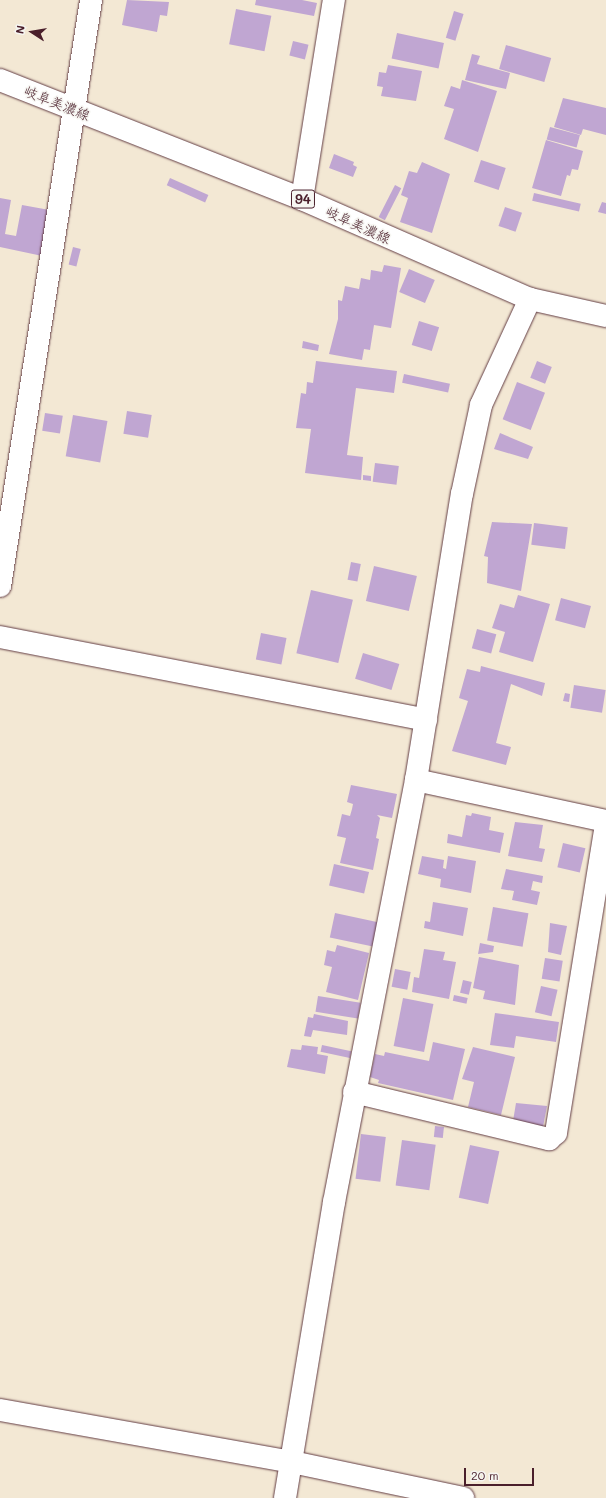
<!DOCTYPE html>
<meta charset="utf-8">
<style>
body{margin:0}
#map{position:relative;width:606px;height:1498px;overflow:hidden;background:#f3e8d4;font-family:Mali,"Klee One",sans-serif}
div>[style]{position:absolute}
.building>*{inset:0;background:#c0a6d2;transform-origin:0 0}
.roads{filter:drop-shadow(0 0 1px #633d44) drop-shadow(0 0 1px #633d44)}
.street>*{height:22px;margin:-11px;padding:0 11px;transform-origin:11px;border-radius:11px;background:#fff}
.secondary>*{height:22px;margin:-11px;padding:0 11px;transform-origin:11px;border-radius:11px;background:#fff}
.primary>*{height:22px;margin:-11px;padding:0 11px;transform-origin:11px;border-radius:11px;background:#fff}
span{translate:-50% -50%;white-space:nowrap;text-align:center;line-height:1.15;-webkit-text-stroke:3px #f6f6f2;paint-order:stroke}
.shield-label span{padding:1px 3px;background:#f6f6f2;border:1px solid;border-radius:3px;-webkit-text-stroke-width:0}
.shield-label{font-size:13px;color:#4a1f2b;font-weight:700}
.street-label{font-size:14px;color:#4a1f2b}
.north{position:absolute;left:12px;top:12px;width:40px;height:40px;-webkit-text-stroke:3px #f6f6f2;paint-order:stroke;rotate:282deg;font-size:11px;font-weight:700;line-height:16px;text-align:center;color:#4a1f2b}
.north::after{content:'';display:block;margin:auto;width:14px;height:18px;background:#4a1f2b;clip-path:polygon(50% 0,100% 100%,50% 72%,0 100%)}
.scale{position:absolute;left:464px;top:1468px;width:70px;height:18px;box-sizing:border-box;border:2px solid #4a1f2b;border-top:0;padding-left:5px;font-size:12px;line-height:14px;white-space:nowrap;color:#4a1f2b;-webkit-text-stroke:3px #f6f6f2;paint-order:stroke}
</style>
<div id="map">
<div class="building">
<div style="clip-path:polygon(127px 0,169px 2px,167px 16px,160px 15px,157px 32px,122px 25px)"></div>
<div style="clip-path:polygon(256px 0,302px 0,317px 3px,314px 16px,255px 5px)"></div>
<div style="left:236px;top:9px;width:36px;height:36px;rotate:11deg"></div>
<div style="left:454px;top:11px;width:10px;height:28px;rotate:17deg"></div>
<div style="left:397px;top:33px;width:48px;height:26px;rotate:12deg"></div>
<div style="left:293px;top:41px;width:16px;height:15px;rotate:14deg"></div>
<div style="left:506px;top:45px;width:47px;height:25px;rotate:16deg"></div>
<div style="clip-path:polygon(472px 54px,480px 56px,477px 64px,510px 73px,506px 89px,465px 80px)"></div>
<div style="clip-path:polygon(388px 65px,422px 71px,416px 101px,381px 96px,383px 87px,377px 86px,379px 72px,386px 73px)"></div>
<div style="clip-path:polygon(462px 80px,497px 91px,478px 152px,444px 139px,454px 109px,444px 106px,451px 86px,460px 89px)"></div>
<div style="clip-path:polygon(563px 98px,606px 108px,606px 135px,583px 129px,581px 135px,554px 127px)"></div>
<div style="left:550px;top:127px;width:31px;height:13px;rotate:15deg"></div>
<div style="clip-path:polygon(546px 140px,583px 151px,578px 170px,572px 169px,570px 176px,567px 175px,561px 196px,532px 188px)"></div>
<div style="clip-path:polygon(334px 154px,354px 162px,353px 165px,357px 167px,353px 177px,329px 168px)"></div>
<div style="left:481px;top:160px;width:26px;height:23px;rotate:18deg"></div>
<div style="clip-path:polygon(422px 162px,450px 174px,432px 233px,400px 222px,408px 198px,401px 195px,409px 171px,417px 173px)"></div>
<div style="left:170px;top:178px;width:42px;height:8px;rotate:24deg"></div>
<div style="left:395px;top:185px;width:7px;height:36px;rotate:27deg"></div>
<div style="left:534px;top:193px;width:48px;height:8px;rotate:13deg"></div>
<div style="clip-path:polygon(0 198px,11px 200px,5px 234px,16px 236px,22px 205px,55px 211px,47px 257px,0 247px)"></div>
<div style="clip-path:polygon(602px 202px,606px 203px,606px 214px,598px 212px)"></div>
<div style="left:505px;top:207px;width:18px;height:20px;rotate:19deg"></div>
<div style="left:73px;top:247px;width:8px;height:18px;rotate:14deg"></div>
<div style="clip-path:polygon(384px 265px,401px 268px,391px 328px,374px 325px,370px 350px,364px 349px,362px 360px,329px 354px,338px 319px,338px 300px,342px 301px,345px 286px,359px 289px,361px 278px,370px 280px,371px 270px,382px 272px)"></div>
<div style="left:409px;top:269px;width:28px;height:25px;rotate:23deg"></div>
<div style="left:419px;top:321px;width:21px;height:25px;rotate:17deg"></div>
<div style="clip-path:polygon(303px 341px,319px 345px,318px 351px,302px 348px)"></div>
<div style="clip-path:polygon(316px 361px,397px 371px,394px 393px,356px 388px,347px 455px,363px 457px,361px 480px,305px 473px,311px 429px,296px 428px,301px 393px,306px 394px,307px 382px,313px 383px)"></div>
<div style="left:537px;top:361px;width:16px;height:18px;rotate:22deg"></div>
<div style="left:404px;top:374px;width:47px;height:9px;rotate:12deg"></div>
<div style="left:517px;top:382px;width:30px;height:40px;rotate:21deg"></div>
<div style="left:127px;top:411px;width:25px;height:23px;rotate:9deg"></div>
<div style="left:45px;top:413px;width:18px;height:18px;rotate:9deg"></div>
<div style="left:73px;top:415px;width:35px;height:42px;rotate:10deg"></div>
<div style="clip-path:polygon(500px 433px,533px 447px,528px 459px,494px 449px)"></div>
<div style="left:375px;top:463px;width:24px;height:19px;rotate:7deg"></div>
<div style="clip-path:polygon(363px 475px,371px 476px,371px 481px,363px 480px)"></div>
<div style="clip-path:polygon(492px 522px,532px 524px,521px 591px,487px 583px,488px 557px,484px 556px)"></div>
<div style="left:534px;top:523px;width:34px;height:22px;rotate:7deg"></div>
<div style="left:351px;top:562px;width:10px;height:18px;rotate:11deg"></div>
<div style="left:374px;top:566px;width:44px;height:36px;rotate:13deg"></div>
<div style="left:311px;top:590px;width:43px;height:65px;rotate:13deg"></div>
<div style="clip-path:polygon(518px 595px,550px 604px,533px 662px,499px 652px,505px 632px,492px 628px,500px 604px,514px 608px)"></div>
<div style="left:561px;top:598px;width:31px;height:23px;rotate:15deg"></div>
<div style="left:477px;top:629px;width:20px;height:20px;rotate:15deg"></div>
<div style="left:261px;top:633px;width:26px;height:27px;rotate:11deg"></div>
<div style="left:363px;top:653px;width:38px;height:27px;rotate:17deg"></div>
<div style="clip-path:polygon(481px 666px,545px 683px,542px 696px,511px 684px,496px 743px,511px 747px,506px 765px,452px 751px,468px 701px,459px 698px,467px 669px,480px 672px)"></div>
<div style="left:574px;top:685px;width:32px;height:23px;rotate:9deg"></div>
<div style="clip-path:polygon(565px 693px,570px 694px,569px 702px,563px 701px)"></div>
<div style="clip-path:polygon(351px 785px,397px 794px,392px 818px,377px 815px,380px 818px,376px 838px,379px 839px,373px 870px,340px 863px,346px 838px,337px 836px,342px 814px,350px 816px,352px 809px,353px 804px,347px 802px)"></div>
<div style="clip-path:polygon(472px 813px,491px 817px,489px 830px,504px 833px,500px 853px,447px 843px,448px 834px,462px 837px,466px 815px,471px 816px)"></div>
<div style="clip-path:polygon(515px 822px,543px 825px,539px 848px,545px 849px,542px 862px,508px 856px)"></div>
<div style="left:563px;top:843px;width:23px;height:25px;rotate:13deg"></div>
<div style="clip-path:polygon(422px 856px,444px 860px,443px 868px,446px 869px,448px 856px,476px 861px,471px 893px,440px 887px,441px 879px,418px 874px)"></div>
<div style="left:334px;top:864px;width:36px;height:22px;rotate:13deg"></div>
<div style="clip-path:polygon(506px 869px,543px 876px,542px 883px,533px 881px,531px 890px,540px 892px,537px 905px,512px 900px,514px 891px,501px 889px)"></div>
<div style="clip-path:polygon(433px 902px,468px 908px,463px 936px,424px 928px,425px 921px,430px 922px)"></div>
<div style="left:493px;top:907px;width:36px;height:34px;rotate:10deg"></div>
<div style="left:335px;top:913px;width:44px;height:25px;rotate:12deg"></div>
<div style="clip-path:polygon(550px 923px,567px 926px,561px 955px,548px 952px)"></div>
<div style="clip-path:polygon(480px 943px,494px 946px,493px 952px,478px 954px)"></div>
<div style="clip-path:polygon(337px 945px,369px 953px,358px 1000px,326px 992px,332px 967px,324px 965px,327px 950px,335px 952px)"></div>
<div style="clip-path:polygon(424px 949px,445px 952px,443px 960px,456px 962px,449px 999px,412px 992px,414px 977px,419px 978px)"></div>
<div style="clip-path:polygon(479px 957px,519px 965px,515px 1005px,483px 999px,485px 991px,473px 988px)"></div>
<div style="left:545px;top:958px;width:18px;height:21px;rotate:9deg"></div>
<div style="left:395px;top:969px;width:16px;height:18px;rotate:11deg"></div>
<div style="left:463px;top:980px;width:9px;height:13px;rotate:13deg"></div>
<div style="left:541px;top:986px;width:17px;height:27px;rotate:13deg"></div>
<div style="left:454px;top:995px;width:14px;height:6px;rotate:12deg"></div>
<div style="left:318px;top:996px;width:43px;height:16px;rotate:9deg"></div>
<div style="left:403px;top:998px;width:31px;height:49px;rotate:11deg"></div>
<div style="clip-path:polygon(495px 1013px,559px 1022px,556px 1042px,516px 1036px,514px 1048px,490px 1045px)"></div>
<div style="clip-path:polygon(314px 1014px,348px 1021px,347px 1035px,313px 1030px,311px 1037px,304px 1036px,308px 1017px,313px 1018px)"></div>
<div style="clip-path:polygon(433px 1042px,465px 1049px,453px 1100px,378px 1083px,379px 1080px,370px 1077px,375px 1054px,384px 1056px,385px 1052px,429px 1061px)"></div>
<div style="clip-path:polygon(302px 1045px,318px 1047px,317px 1054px,328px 1056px,325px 1074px,287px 1067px,291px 1049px,301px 1050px)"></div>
<div style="left:322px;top:1045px;width:30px;height:7px;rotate:12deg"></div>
<div style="clip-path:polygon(473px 1047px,515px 1057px,501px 1115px,468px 1107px,474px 1082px,462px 1079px)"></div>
<div style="clip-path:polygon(516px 1103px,547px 1106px,543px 1127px,513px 1121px)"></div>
<div style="left:435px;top:1126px;width:9px;height:11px;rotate:6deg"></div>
<div style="left:361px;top:1134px;width:25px;height:45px;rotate:7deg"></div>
<div style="left:402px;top:1140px;width:34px;height:46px;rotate:8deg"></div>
<div style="left:470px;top:1145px;width:30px;height:54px;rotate:12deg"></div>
</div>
<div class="roads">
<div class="street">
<div style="left:302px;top:199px;width:202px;rotate:-80.9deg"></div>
<div style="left:0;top:586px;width:593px;rotate:-81.17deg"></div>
<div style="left:0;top:637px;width:434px;rotate:11deg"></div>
<div style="left:416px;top:780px;width:194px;rotate:12.2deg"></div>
<div style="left:354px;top:1092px;width:201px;rotate:13.6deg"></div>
<div style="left:549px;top:1139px;width:9px;rotate:-41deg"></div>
<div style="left:556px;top:1133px;width:312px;rotate:-80.8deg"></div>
<div style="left:285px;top:1498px;width:300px;rotate:-80.6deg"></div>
<div style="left:334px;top:1202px;width:430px;rotate:-79deg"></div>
<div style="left:416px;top:780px;width:290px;rotate:-80.9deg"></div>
<div style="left:462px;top:494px;width:91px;rotate:-77.9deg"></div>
<div style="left:481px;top:405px;width:117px;rotate:-65.2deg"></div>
</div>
<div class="secondary">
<div style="left:0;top:1410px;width:297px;rotate:10.1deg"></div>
<div style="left:292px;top:1462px;width:175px;rotate:11.9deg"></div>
</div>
<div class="primary">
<div style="left:0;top:80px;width:325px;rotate:21.5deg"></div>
<div style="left:302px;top:199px;width:249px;rotate:23.7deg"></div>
<div style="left:530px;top:299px;width:78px;rotate:12.6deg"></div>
</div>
</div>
<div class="shield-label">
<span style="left:303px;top:199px">94</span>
</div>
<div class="street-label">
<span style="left:57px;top:103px;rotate:22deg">岐阜美濃線</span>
<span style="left:358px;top:225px;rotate:25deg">岐阜美濃線</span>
</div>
<div class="north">N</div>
<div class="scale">20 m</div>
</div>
